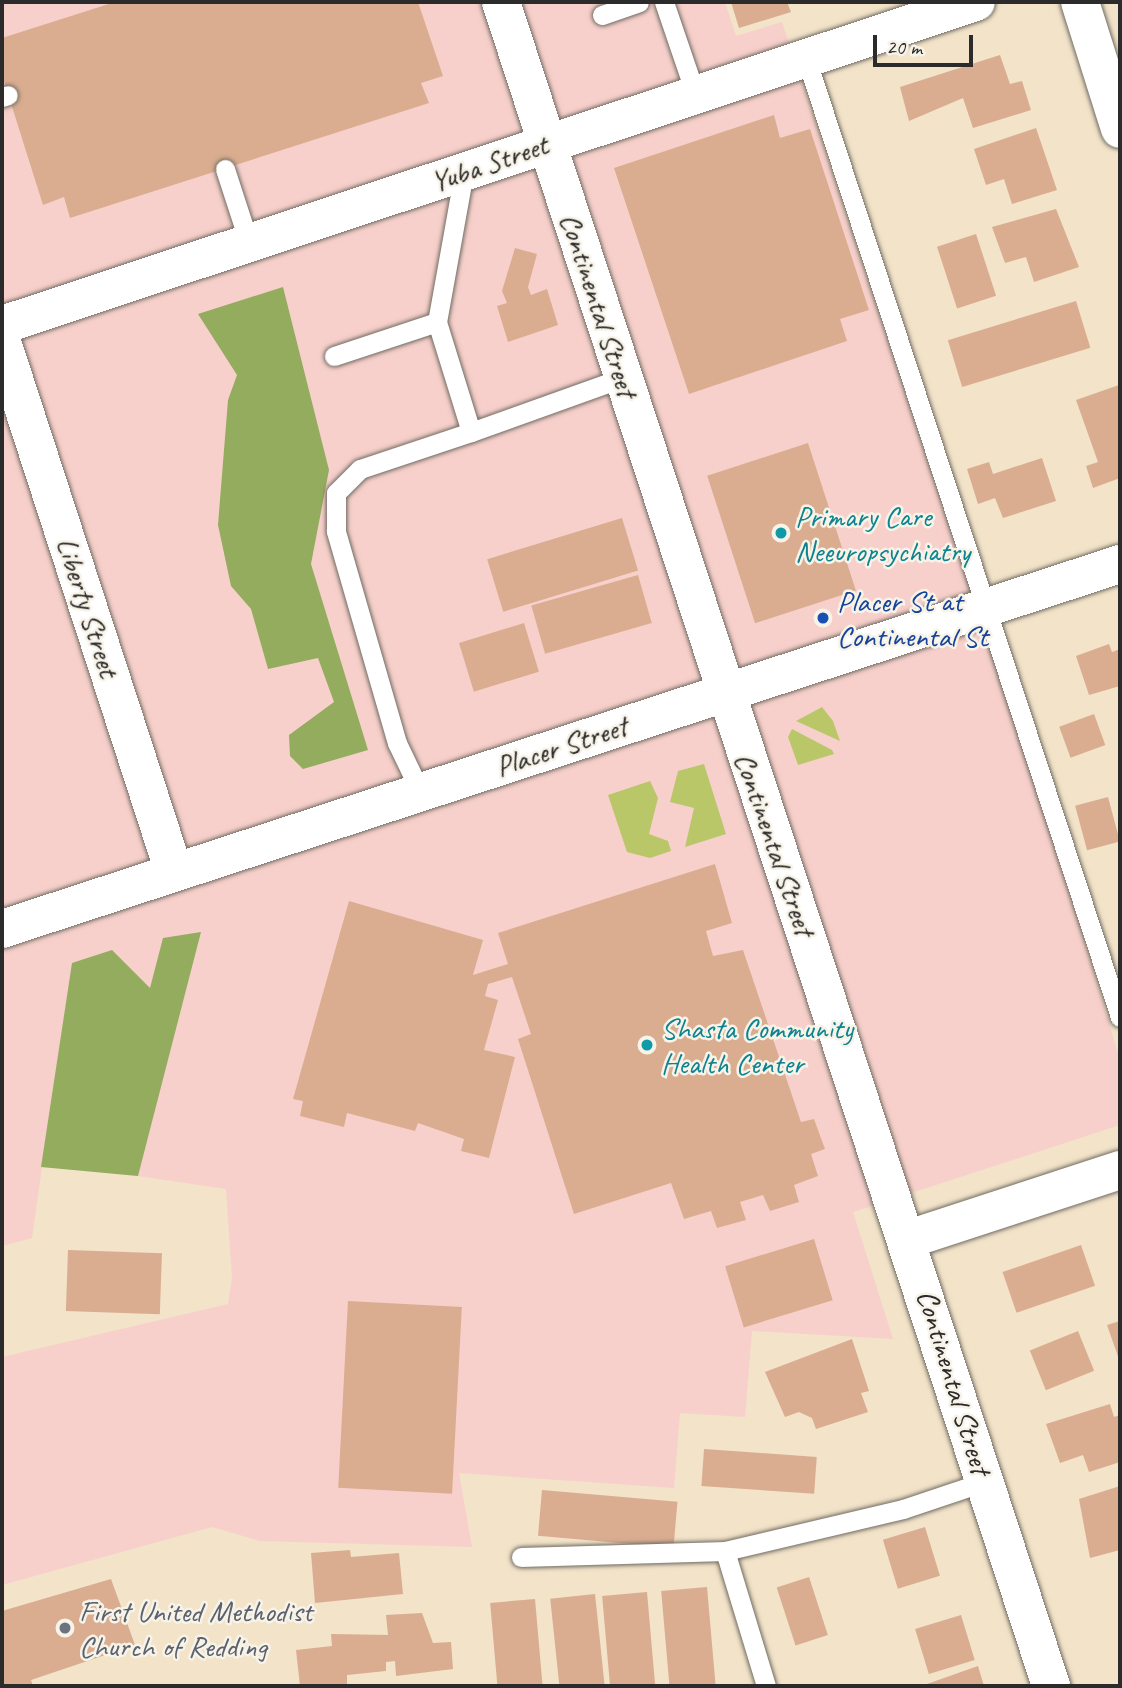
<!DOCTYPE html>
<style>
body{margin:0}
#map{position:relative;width:1122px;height:1688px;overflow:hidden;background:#f2e3c9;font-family:Caveat,sans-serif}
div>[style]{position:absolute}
.built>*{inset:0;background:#f7d0cb}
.green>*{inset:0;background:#bac769}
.forest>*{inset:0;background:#93ac5d}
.building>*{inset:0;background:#daad90;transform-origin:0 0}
.roads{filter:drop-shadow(0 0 2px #716b62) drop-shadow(0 0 2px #716b62)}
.lane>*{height:19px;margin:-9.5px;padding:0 9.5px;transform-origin:9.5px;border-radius:9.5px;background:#fff}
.street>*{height:38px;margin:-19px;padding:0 19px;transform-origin:19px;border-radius:19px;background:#fff}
.secondary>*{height:38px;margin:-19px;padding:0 19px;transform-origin:19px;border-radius:19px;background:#fff}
.dots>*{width:19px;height:19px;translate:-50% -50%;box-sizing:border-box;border:4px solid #f7f3e8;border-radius:50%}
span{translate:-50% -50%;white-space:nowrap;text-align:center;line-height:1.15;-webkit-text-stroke:5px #f7f3e8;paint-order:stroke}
.street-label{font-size:30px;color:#2b2b2b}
.culture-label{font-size:30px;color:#0d838f}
.left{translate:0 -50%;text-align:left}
.transit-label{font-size:30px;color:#164399}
.worship-label{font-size:30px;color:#5b616d}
.frame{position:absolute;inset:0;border:4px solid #2b2b2b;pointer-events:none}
.scale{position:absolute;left:873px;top:35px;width:100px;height:32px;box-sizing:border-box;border:4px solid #2b2b2b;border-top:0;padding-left:9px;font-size:21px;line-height:24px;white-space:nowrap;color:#2b2b2b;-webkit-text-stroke:5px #f7f3e8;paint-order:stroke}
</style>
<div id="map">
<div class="built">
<div style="clip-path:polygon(2px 2px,725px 2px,736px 36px,782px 22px,1061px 862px,1120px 1060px,1120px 1125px,853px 1212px,893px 1339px,752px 1331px,745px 1417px,680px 1413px,674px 1488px,459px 1473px,472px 1547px,260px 1541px,212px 1527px,2px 1585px,2px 1357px,228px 1304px,232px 1278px,226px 1189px,138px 1176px,42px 1167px,32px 1238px,2px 1246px)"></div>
</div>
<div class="green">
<div style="clip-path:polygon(822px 707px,833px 721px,840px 741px,796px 721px)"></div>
<div style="clip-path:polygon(792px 729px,832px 750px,834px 754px,798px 765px,788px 737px)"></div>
<div style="clip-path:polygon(704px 764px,726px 834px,685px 847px,694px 808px,670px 802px,678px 771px)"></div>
<div style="clip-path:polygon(650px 781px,658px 798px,649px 834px,668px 841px,671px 851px,650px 858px,627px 852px,608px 795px)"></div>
</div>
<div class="forest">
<div style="clip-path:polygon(283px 287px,329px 470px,311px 564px,368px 750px,303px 769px,290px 756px,289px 735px,334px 702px,318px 658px,268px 669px,251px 609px,231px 586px,218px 525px,228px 400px,237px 375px,198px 314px)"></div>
<div style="clip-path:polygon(201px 932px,138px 1176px,41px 1167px,72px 963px,112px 950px,150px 988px,163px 938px)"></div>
</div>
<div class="building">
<div style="clip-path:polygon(115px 2px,418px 2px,443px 76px,421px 83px,429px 103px,70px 218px,64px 197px,43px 205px,2px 75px,2px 38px)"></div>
<div style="clip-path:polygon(731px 2px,787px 2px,791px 12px,739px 28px)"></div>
<div style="clip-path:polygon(1000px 55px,1010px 84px,1022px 81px,1031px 110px,973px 128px,963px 98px,909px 121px,900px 87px)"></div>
<div style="clip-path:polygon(774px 115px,780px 138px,810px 129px,869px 310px,840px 319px,847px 341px,689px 394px,614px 168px)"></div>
<div style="clip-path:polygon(1036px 128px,1057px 190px,1012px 204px,1004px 179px,986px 185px,974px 149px)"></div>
<div style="clip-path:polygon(1056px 209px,1079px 267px,1034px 282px,1026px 257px,1005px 263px,992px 227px)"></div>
<div style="left:976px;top:234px;width:65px;height:41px;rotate:72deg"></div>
<div style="clip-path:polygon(515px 248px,537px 254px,528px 287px,531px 295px,547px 289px,558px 325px,508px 342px,497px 306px,507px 303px,502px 291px)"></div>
<div style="left:1076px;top:301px;width:49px;height:134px;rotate:73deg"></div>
<div style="clip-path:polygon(1119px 385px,1120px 478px,1093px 488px,1086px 466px,1098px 462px,1076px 400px)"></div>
<div style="left:808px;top:443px;width:155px;height:106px;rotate:72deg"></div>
<div style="clip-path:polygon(1042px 458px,1056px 501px,1003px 518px,995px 498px,978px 504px,967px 469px,989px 462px,993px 474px)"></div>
<div style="left:622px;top:518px;width:55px;height:141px;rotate:73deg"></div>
<div style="left:638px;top:575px;width:50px;height:111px;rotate:74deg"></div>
<div style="left:524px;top:623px;width:51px;height:68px;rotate:73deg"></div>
<div style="clip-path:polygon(1109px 644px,1112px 652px,1120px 649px,1120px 686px,1089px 695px,1076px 656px)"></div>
<div style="left:1094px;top:714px;width:33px;height:37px;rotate:70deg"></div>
<div style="left:1108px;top:797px;width:46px;height:34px;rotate:75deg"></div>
<div style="clip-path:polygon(715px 864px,732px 923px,706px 931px,713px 956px,743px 950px,801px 1122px,814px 1119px,825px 1149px,811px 1154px,818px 1176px,794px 1185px,799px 1202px,770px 1211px,763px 1195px,740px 1202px,746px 1220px,717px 1228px,711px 1211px,684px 1219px,671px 1183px,574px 1214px,518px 1039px,531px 1034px,512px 977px,488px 984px,485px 996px,498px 1000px,484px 1050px,515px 1057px,489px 1158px,461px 1151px,464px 1139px,418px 1123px,415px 1131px,347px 1113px,344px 1127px,300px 1116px,303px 1101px,293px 1099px,349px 901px,483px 940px,473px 975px,508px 964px,498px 933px)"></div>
<div style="left:814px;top:1239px;width:64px;height:93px;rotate:73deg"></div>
<div style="left:1081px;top:1245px;width:43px;height:83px;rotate:71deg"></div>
<div style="left:68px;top:1250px;width:94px;height:61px;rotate:2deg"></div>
<div style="left:348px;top:1301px;width:114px;height:187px;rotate:3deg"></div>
<div style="clip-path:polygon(1120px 1321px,1120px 1362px,1107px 1325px)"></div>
<div style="left:1078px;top:1331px;width:43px;height:52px;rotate:68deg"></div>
<div style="clip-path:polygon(852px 1339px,869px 1391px,861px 1393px,868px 1412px,816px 1429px,812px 1418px,799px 1412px,785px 1417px,765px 1372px)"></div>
<div style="clip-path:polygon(1110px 1404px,1114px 1417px,1120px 1415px,1120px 1462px,1089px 1472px,1083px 1455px,1060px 1463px,1046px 1424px)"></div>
<div style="left:704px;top:1449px;width:113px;height:37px;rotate:4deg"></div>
<div style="clip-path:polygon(1120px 1486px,1120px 1550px,1090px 1558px,1079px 1499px)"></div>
<div style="left:542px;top:1490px;width:136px;height:46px;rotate:5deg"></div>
<div style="left:925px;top:1527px;width:51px;height:44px;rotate:73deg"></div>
<div style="clip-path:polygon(350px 1550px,351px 1557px,399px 1553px,403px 1594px,315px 1603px,311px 1553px)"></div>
<div style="left:809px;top:1577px;width:61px;height:34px;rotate:72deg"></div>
<div style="clip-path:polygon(111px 1579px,135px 1645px,31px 1680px,33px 1686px,2px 1686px,2px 1611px)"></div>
<div style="left:707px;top:1587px;width:99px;height:46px;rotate:85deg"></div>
<div style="left:647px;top:1592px;width:94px;height:45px;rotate:85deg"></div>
<div style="left:595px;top:1594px;width:92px;height:45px;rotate:84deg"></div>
<div style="left:535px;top:1599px;width:87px;height:45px;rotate:85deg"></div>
<div style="clip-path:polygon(422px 1613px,433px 1643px,451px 1642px,453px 1669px,396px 1676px,395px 1661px,386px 1662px,386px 1671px,347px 1675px,347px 1685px,300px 1686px,296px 1650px,332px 1646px,331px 1634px,388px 1635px,386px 1615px)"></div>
<div style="left:961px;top:1615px;width:47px;height:48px;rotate:73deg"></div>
<div style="clip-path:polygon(978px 1666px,984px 1686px,928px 1686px,927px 1684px)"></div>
</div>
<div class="roads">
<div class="lane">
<div style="left:664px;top:2px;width:96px;rotate:71.2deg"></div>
<div style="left:602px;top:15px;width:39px;rotate:-19deg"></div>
<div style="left:806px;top:58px;width:1009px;rotate:71.87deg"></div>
<div style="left:2px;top:97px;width:6px;rotate:-18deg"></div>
<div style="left:225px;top:169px;width:78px;rotate:72deg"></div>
<div style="left:464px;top:172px;width:152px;rotate:100.2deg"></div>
<div style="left:437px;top:322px;width:115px;rotate:72.8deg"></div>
<div style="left:471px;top:432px;width:160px;rotate:-19.7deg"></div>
<div style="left:334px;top:356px;width:108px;rotate:-18.3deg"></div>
<div style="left:420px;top:791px;width:53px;rotate:-115.6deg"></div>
<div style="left:397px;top:743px;width:221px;rotate:-106.1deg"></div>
<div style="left:336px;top:531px;width:38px;rotate:-90deg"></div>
<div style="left:336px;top:493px;width:34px;rotate:-45deg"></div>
<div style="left:360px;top:469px;width:117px;rotate:-18.4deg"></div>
<div style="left:521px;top:1557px;width:204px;rotate:-1.7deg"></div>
<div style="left:766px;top:1686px;width:141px;rotate:-106.9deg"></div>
<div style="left:725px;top:1551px;width:183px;rotate:-13.3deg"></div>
<div style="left:903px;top:1509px;width:88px;rotate:-18.6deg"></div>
</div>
<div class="street">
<div style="left:1080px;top:2px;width:133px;rotate:72.5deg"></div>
<div style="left:2px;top:325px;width:1026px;rotate:-18.35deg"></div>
<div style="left:2px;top:342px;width:557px;rotate:72.02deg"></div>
<div style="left:909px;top:1239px;width:222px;rotate:-18.1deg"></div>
</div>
<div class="secondary">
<div style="left:501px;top:2px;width:1772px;rotate:71.91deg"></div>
<div style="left:2px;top:929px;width:1176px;rotate:-18.08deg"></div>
</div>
</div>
<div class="dots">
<div style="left:781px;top:533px;background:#0f9aa8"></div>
<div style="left:823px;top:618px;background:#1a4fb4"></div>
<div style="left:647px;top:1045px;background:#0f9aa8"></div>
<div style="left:65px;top:1628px;background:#6b7280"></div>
</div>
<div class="street-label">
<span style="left:489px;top:163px;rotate:-19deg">Yuba Street</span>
<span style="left:599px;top:305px;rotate:72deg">Continental Street</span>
<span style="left:88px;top:607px;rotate:72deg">Liberty Street</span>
<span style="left:561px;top:746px;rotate:-18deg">Placer Street</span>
<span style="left:775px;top:844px;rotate:71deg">Continental Street</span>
<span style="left:954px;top:1382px;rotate:73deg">Continental Street</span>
</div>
<div class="culture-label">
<span class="left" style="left:795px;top:533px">Primary Care<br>Neeuropsychiatry</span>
<span class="left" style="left:661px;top:1045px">Shasta Community<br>Health Center</span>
</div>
<div class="transit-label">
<span class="left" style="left:837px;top:618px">Placer St at<br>Continental St</span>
</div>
<div class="worship-label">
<span class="left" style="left:79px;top:1628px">First United Methodist<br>Church of Redding</span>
</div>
<div class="frame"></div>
<div class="scale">20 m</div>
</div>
